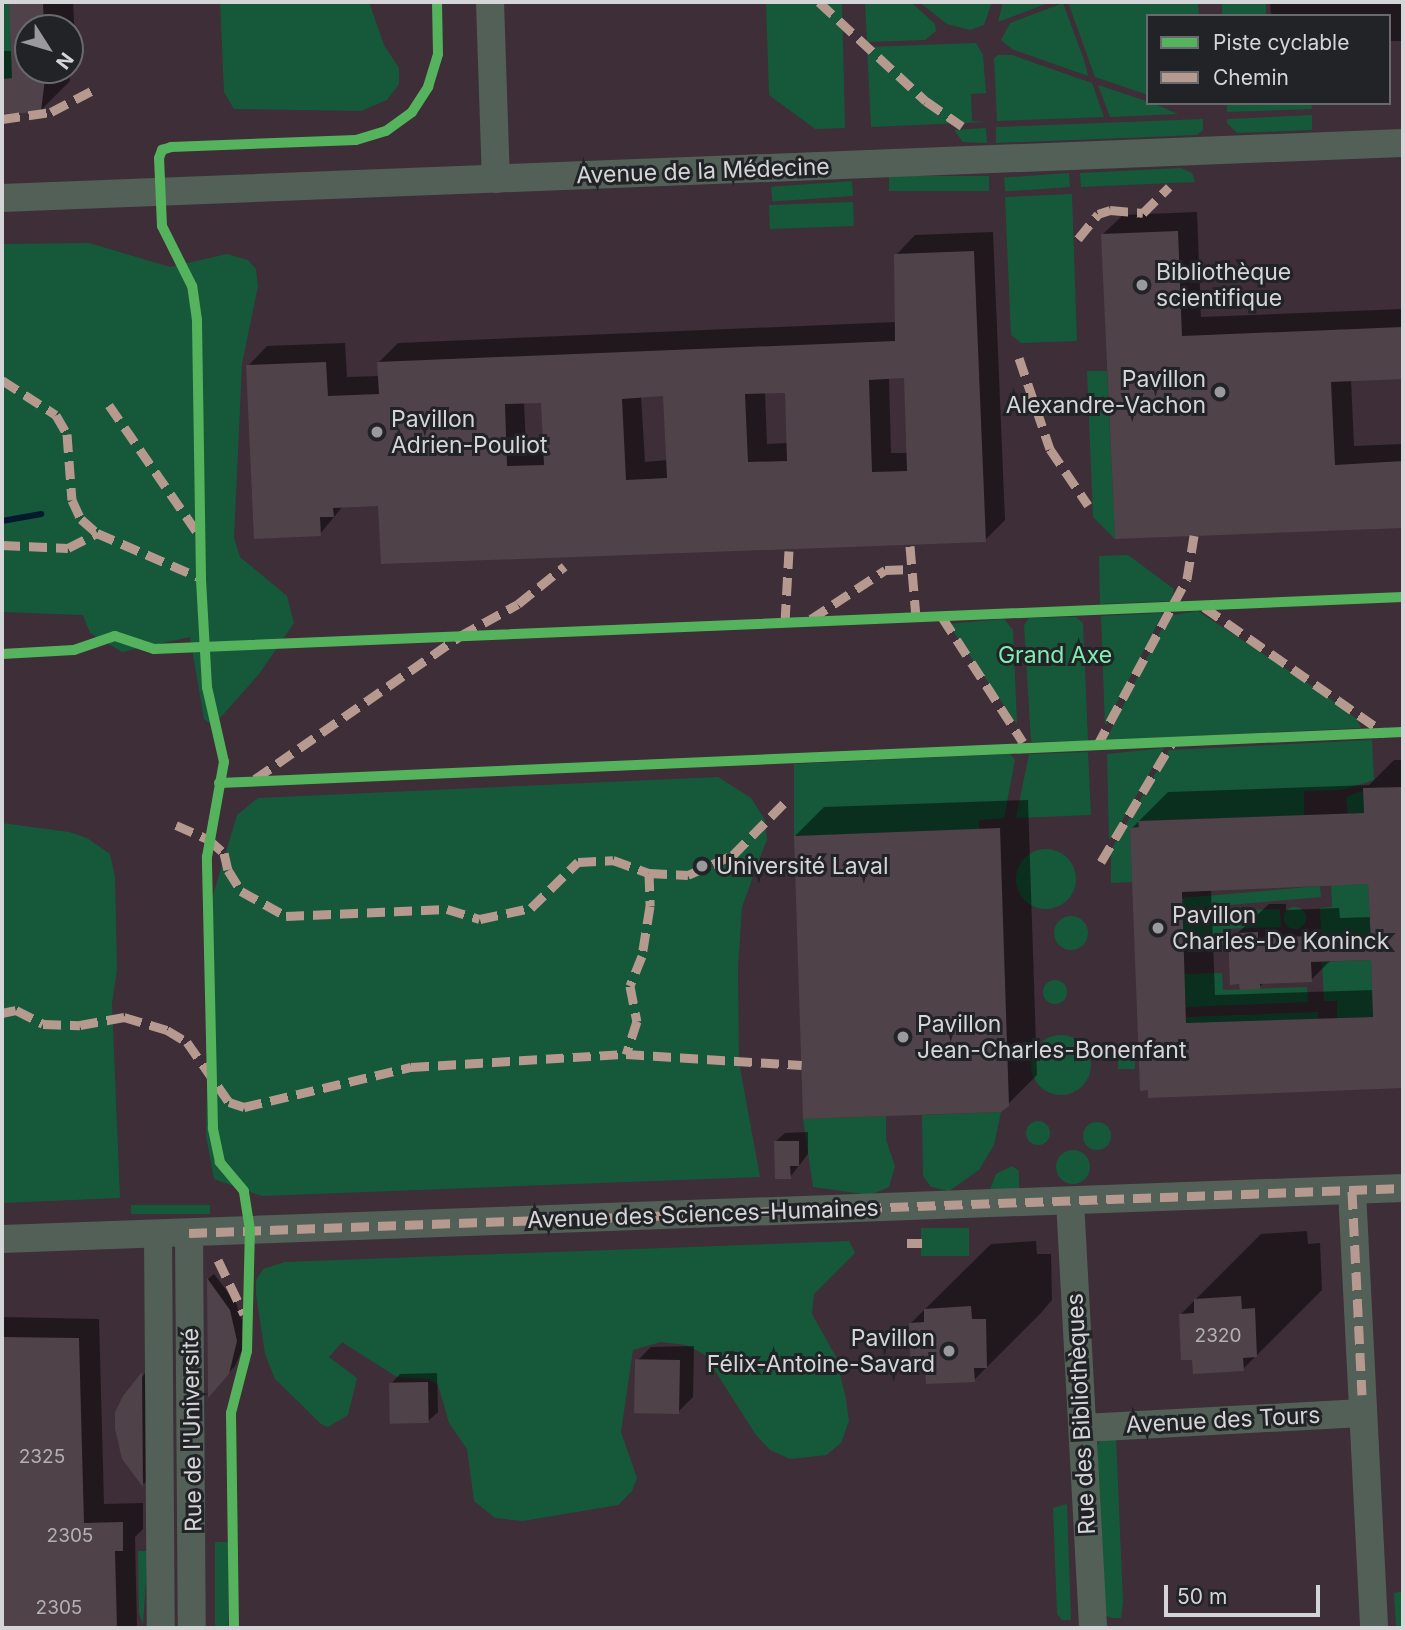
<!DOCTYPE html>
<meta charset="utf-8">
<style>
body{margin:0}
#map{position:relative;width:1405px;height:1630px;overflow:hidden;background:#2d2d2f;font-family:Inter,sans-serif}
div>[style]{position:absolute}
.education>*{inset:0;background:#3d2e37}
.green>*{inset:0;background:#16593a;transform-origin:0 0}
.round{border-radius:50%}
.shadow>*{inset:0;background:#0007}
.stream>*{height:6px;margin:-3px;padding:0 3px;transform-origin:3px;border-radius:3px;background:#041830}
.building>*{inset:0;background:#504249;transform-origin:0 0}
.minor>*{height:28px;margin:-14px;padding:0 14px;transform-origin:14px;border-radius:14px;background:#526058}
.quiet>*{height:9px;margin-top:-4.5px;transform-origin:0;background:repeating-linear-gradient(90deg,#b69a8f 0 18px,transparent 0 27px)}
.cycleway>*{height:10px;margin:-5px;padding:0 5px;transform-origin:5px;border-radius:5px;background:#56b35d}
.dots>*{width:19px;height:19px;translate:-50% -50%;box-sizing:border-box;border:4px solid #222326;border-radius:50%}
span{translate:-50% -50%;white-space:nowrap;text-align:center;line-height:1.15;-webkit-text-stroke:6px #222326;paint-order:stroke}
.number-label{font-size:19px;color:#b3b0b4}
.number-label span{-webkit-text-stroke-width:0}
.street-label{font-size:23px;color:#d4d5d7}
.poi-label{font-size:23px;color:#d4d5d7}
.left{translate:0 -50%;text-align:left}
.right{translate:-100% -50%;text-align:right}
.park-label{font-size:23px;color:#81edb1}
.frame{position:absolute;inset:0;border:4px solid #d4d5d7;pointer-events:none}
.legend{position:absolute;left:1146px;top:14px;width:245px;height:91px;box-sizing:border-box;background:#222326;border:2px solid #696a6d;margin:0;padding:9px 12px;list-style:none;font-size:21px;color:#d4d5d7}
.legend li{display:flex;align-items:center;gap:14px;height:35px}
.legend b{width:35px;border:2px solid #696a6d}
.north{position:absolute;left:14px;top:14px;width:70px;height:70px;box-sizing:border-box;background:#222326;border:2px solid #696a6d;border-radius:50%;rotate:127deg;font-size:19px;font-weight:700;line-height:28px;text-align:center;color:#d4d5d7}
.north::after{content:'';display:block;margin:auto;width:24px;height:32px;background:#9a9a9c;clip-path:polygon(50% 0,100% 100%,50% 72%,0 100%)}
.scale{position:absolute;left:1164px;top:1585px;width:156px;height:32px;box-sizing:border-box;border:4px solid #d4d5d7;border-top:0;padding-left:9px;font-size:21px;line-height:24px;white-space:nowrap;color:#d4d5d7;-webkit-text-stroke:5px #222326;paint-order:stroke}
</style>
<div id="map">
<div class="education">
<div style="clip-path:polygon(evenodd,2px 2px,1403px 2px,1403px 1628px,2px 1628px,2px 2px,1148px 16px,1389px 16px,1389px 103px,1148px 103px,1148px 16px,2px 2px,28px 28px,70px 28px,70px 70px,28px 70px,28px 28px)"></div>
</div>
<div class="green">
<div style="clip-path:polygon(2px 2px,9px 2px,12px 78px,2px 79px)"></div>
<div style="clip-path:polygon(220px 2px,369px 2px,384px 45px,399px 68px,399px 84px,387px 100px,361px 111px,234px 109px,224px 92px)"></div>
<div style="clip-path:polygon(766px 2px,842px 2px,845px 128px,815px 129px,769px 95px)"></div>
<div style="clip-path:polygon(865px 2px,911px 2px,935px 24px,936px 31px,925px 40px,867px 42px)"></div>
<div style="clip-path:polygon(919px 2px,992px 2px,984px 25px,970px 30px,947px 24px)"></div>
<div style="clip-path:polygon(1003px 2px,1051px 2px,998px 22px)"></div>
<div style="clip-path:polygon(1068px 2px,1198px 2px,1199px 16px,1148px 16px,1148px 95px,1095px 77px)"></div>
<div style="left:1222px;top:2px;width:44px;height:14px"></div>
<div style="clip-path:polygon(1063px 3px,1084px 60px,1088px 76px,1012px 49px,1001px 40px,1010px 23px)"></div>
<div style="clip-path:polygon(976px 43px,983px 55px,986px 93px,971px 94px,972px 121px,987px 122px,871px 127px,867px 47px)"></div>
<div style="clip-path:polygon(998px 55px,1012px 55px,1092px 83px,1104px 117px,997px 121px,994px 58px)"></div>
<div style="clip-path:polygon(1098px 85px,1155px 104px,1178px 114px,1110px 117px)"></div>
<div style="clip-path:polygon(1227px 103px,1311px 103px,1312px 109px,1227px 112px)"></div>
<div style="clip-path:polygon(1312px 115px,1312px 130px,1237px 133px,1227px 123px,1227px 119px)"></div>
<div style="clip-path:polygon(1203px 119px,1203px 130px,1197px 135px,996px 143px,996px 127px)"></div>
<div style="clip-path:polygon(986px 128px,987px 143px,963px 142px,954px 130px)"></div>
<div style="clip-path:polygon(1181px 168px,1192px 173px,1195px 182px,1081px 187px,1080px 173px)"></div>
<div style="left:1069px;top:173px;width:14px;height:65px;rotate:86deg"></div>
<div style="left:989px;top:176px;width:15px;height:100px;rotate:90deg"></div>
<div style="left:852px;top:181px;width:15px;height:81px;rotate:86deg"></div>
<div style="clip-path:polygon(1072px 194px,1077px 341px,1021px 343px,1011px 335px,1005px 197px)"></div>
<div style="left:853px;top:202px;width:24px;height:84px;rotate:88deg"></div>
<div style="clip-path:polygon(89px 243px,170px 267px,227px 254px,248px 260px,256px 269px,258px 286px,242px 364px,234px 538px,240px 557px,287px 596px,294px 623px,259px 674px,213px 726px,204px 719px,190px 637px,122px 652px,90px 633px,83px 615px,2px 612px,2px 244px)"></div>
<div style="clip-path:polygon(1087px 371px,1107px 371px,1115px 539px,1093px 517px)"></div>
<div style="clip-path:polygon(1128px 555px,1174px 589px,1171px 601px,1100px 604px,1099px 556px)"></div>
<div style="clip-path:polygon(1198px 611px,1318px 690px,1357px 719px,1361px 728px,1106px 740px,1168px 616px)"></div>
<div style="clip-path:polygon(1161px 613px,1162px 615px,1105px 726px,1101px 616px)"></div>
<div style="clip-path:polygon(1076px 617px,1083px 623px,1088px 741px,1031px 742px,1024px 625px,1029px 618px)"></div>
<div style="clip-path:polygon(1004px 619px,1013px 630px,1017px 724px,948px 624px)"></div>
<div style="clip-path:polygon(1372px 740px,1374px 780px,1342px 790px,1304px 791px,1304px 815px,1138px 821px,1139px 827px,1130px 829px,1132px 882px,1111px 883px,1111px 850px,1169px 750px)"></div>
<div style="clip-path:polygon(1164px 748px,1112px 838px,1109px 839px,1107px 754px)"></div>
<div style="clip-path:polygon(1088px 752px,1091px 815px,1016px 818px,1029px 754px)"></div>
<div style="clip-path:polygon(1010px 754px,1015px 760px,1004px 818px,979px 820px,979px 829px,794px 836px,794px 764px)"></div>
<div style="clip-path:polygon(718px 777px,751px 798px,765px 820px,767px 839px,742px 907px,738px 968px,739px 1062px,760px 1177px,262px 1196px,214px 1179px,206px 1136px,211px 902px,237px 815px,258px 798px)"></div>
<div style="clip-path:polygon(1363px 791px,1364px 813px,1348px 813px,1346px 797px)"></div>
<div style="clip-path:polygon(2px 823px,69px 832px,87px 838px,110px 854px,115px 877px,117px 970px,112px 1003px,120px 1198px,2px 1203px)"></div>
<div class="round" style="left:1016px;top:849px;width:60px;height:60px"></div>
<div style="clip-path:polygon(1368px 884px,1371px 944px,1322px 946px,1320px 908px,1332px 907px,1331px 885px)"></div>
<div style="left:1320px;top:886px;width:11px;height:139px;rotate:85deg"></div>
<div class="round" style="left:1284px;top:907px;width:22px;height:22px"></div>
<div style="clip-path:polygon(1280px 909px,1281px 927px,1223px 929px,1223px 945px,1183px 946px,1182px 912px)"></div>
<div class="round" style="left:1054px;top:916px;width:34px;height:34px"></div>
<div style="clip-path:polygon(1371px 960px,1373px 1017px,1337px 1018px,1337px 1001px,1324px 1001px,1322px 962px)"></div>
<div style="clip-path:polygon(1222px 973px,1223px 990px,1307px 987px,1308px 1002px,1186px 1007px,1184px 974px)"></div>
<div class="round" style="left:1043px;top:980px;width:24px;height:24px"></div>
<div style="clip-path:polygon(1318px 1012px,1318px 1019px,1186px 1023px,1186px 1017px)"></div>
<div class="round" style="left:1031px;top:1035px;width:60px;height:60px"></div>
<div style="left:1118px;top:1044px;width:17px;height:25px"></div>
<div style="clip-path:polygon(1001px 1112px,994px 1145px,979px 1170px,949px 1191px,931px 1187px,923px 1176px,922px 1115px)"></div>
<div style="clip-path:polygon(886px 1116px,886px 1140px,895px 1166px,889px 1187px,870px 1195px,813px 1187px,803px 1119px)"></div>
<div class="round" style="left:1026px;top:1121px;width:24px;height:24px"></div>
<div class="round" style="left:1083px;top:1122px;width:28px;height:28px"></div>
<div class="round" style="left:1056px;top:1150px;width:34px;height:34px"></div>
<div style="clip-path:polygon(1012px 1166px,1019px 1171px,1019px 1190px,990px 1189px,996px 1174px)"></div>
<div style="left:210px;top:1205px;width:9px;height:79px;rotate:90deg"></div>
<div style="left:969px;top:1228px;width:28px;height:48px;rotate:90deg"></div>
<div style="clip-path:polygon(849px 1241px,855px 1253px,814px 1294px,812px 1314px,836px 1357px,846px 1399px,849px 1421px,841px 1443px,826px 1455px,790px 1459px,770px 1450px,756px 1435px,705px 1355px,686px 1345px,661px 1342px,633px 1350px,621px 1432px,637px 1478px,632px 1491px,618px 1505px,523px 1521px,495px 1518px,474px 1501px,467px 1449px,449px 1423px,438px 1385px,429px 1379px,397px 1377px,342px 1342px,329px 1357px,357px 1378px,348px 1415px,328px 1427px,321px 1424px,275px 1379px,265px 1354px,256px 1294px,256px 1280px,263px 1269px,285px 1262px)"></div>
<div style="clip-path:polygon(1116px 1436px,1123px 1603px,1121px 1618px,1112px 1618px,1104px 1615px,1097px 1445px,1103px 1438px)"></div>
<div style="clip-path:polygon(1067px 1504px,1071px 1620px,1062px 1620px,1057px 1614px,1053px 1508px)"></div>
<div style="left:215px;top:1542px;width:13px;height:86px"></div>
<div style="clip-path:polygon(138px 1551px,148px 1551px,143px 1625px,139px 1613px)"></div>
<div style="clip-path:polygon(1403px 1591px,1403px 1628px,1396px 1628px,1394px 1593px)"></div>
</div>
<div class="shadow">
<div style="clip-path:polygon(10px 2px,73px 2px,76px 60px,70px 66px,70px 28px,28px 28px,28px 70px,69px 70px,70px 81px,41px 110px,2px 112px,2px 51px,13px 51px)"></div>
<div style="clip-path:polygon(1270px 2px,1403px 2px,1403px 41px,1389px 41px,1389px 16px,1271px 16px)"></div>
<div style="clip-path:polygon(1197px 212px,1201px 317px,1403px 309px,1403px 377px,1351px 380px,1354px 446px,1403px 444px,1403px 526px,1117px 537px,1103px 234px,1123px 215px)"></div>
<div style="clip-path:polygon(evenodd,993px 232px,1005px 520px,985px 540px,379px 505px,343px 506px,320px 534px,248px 366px,267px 346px,345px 343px,347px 377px,379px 376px,379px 362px,398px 343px,896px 322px,896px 255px,915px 235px,993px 232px,906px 377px,908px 453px,891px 453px,889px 378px,906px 377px,993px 232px,787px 391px,789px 443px,767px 444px,765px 392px,787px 391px,993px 232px,665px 394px,668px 460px,645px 462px,641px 396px,665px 394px,993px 232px,543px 401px,545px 446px,526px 447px,524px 402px,543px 401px)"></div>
<div style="clip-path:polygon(evenodd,1394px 760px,1403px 760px,1403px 1086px,1150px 1096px,1131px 829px,1168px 792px,1369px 785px,1394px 760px,1370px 882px,1371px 917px,1340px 918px,1339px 908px,1286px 910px,1286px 904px,1269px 904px,1230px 940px,1259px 987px,1265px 982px,1311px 980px,1331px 960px,1373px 958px,1374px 990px,1215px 995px,1211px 889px,1370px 882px)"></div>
<div style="clip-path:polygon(1028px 800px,1037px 1075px,1007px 1105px,795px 836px,824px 807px)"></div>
<div style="clip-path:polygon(808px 1132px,808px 1154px,790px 1177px,775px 1142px,785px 1133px)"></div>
<div style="clip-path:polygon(1307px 1231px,1308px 1244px,1320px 1243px,1322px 1290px,1243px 1369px,1194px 1358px,1181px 1314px,1261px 1234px)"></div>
<div style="clip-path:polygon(1036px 1241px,1037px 1254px,1051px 1254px,1052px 1300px,1040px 1314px,974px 1380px,927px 1368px,911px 1323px,991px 1244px)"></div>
<div style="clip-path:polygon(214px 1274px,236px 1303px,242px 1320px,242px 1350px,235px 1366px,209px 1394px,208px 1279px)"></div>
<div style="clip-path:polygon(2px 1317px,99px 1319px,104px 1504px,143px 1503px,143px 1529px,135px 1537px,137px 1628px,2px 1628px)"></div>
<div style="clip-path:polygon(694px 1346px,693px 1397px,678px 1412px,636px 1362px,651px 1347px)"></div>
<div style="clip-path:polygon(148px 1369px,149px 1479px,144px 1484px,118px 1443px,117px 1412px)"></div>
<div style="clip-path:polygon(437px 1373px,438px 1412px,428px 1421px,391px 1384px,400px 1374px)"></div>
</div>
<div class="stream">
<div style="left:2px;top:521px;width:40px;rotate:-10deg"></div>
</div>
<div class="building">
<div style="clip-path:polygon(9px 2px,43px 2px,44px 28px,28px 28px,28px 70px,46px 70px,41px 112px,2px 114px,2px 79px,12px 78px)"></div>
<div style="clip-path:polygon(1178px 231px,1182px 336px,1403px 327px,1403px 379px,1331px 382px,1335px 465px,1403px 461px,1403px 528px,1115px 539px,1101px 234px)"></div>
<div style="clip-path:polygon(evenodd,974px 251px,986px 542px,381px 564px,378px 506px,333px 508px,334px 517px,320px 517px,321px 536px,254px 539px,246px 365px,326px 362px,328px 396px,379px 394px,377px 362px,895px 341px,894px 254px,974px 251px,904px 378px,907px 471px,872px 472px,869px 380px,904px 378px,974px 251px,785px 393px,787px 461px,748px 462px,745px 394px,785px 393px,974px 251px,663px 396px,667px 478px,626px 480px,622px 399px,663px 396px,974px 251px,541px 403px,544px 465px,507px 466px,505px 404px,541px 403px)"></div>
<div style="clip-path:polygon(evenodd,1403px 787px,1403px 1088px,1148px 1098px,1148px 1090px,1140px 1091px,1130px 828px,1139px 827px,1138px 821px,1364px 813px,1363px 788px,1403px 787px,1368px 884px,1371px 944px,1311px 946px,1311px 936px,1258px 938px,1258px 932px,1238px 933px,1238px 939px,1229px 939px,1229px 960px,1230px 985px,1239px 984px,1240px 990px,1260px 989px,1260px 984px,1312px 982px,1311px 962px,1371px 960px,1373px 1017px,1186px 1023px,1182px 892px,1368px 884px)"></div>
<div style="clip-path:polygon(1000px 828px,1009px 1106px,1001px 1112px,803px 1119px,794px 836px)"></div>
<div style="clip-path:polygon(774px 1141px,799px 1141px,799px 1166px,790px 1166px,791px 1179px,775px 1179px)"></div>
<div style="clip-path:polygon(207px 1278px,230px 1310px,237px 1341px,229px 1374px,208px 1398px)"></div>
<div style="clip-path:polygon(1241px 1296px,1242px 1309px,1255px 1308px,1257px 1357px,1243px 1358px,1244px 1371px,1193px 1374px,1192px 1360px,1181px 1360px,1179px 1314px,1194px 1313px,1194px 1299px)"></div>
<div style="clip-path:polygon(971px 1306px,972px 1319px,986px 1319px,987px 1368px,974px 1368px,975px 1382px,926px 1384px,925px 1370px,911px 1371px,909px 1323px,924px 1322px,924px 1309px)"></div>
<div style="clip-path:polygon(2px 1337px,79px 1338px,84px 1523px,123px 1522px,123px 1551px,115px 1551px,117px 1628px,2px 1628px)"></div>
<div style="left:680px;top:1360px;width:54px;height:45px;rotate:91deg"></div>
<div style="clip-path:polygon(142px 1372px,143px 1487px,122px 1459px,115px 1429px,115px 1412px,123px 1396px)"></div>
<div style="left:428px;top:1382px;width:41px;height:39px;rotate:89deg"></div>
</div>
<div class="minor">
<div style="left:490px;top:2px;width:177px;rotate:88.1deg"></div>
<div style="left:2px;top:198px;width:1402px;rotate:-2.25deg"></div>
<div style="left:1352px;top:1191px;width:438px;rotate:87.1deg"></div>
<div style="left:1070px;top:1201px;width:428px;rotate:86.9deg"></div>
<div style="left:189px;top:1233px;width:395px;rotate:89.6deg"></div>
<div style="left:158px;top:1234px;width:394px;rotate:89.6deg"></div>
<div style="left:2px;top:1239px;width:1402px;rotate:-2.08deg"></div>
<div style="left:1084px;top:1428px;width:279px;rotate:-3.1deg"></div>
</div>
<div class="quiet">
<div style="left:819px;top:2px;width:146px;rotate:42.8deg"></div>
<div style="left:926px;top:101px;width:44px;rotate:34.8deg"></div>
<div style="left:2px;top:119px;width:49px;rotate:-8.1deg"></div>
<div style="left:51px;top:112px;width:47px;rotate:-27.6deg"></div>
<div style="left:1078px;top:239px;width:32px;rotate:-51deg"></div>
<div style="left:1098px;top:214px;width:13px;rotate:-18deg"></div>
<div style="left:1110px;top:210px;width:33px;rotate:5deg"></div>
<div style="left:1143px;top:213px;width:37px;rotate:-45deg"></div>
<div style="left:1019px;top:358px;width:96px;rotate:71.2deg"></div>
<div style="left:1050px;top:449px;width:68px;rotate:55.8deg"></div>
<div style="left:2px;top:380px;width:64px;rotate:32.9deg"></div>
<div style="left:56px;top:415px;width:22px;rotate:60deg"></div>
<div style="left:67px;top:434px;width:66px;rotate:85.7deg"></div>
<div style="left:72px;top:500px;width:21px;rotate:65deg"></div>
<div style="left:81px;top:519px;width:21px;rotate:41deg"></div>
<div style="left:97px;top:533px;width:113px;rotate:23.4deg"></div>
<div style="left:109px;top:405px;width:158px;rotate:55.3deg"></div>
<div style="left:2px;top:545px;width:66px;rotate:2.6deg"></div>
<div style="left:68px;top:548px;width:33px;rotate:-27deg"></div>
<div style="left:910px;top:546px;width:72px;rotate:85.2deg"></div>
<div style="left:1204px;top:607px;width:222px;rotate:34.9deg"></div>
<div style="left:942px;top:617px;width:149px;rotate:57.1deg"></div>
<div style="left:811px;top:619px;width:89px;rotate:-33.5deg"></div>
<div style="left:885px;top:570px;width:27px;rotate:-2deg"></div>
<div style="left:785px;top:622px;width:71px;rotate:-86.8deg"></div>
<div style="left:1097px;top:746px;width:190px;rotate:-61.7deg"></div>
<div style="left:1187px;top:579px;width:44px;rotate:-80.8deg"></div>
<div style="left:255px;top:779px;width:250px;rotate:-34.9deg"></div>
<div style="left:460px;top:636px;width:66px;rotate:-28.9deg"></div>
<div style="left:518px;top:604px;width:60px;rotate:-39deg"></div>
<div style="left:176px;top:825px;width:35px;rotate:24deg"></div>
<div style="left:208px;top:839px;width:21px;rotate:41deg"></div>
<div style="left:224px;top:853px;width:17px;rotate:77deg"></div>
<div style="left:228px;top:870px;width:25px;rotate:58deg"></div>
<div style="left:241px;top:891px;width:51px;rotate:29.1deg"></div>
<div style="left:286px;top:916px;width:161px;rotate:-2.5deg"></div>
<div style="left:447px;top:909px;width:34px;rotate:17deg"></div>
<div style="left:480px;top:919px;width:52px;rotate:-12.2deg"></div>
<div style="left:531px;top:908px;width:66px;rotate:-44.4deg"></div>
<div style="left:578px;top:862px;width:35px;rotate:-3deg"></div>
<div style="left:613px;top:860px;width:38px;rotate:20deg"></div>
<div style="left:649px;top:873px;width:33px;rotate:88deg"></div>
<div style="left:650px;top:906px;width:51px;rotate:99.1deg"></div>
<div style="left:642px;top:956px;width:32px;rotate:112deg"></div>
<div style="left:630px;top:986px;width:36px;rotate:79deg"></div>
<div style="left:637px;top:1021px;width:35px;rotate:108deg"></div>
<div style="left:1101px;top:862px;width:139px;rotate:-59.2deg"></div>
<div style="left:649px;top:873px;width:39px;rotate:3deg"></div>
<div style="left:688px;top:875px;width:49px;rotate:-24deg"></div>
<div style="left:733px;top:855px;width:78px;rotate:-45.5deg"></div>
<div style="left:2px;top:1013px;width:14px;rotate:-12deg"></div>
<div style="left:16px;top:1010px;width:30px;rotate:27deg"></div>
<div style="left:43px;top:1024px;width:37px;rotate:2deg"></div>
<div style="left:80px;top:1025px;width:45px;rotate:-10.3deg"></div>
<div style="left:124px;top:1017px;width:45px;rotate:16.8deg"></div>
<div style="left:167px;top:1030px;width:23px;rotate:31deg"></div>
<div style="left:187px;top:1042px;width:73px;rotate:55deg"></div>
<div style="left:229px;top:1102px;width:16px;rotate:18deg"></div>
<div style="left:244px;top:1107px;width:172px;rotate:-13.5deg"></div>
<div style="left:411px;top:1067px;width:215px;rotate:-3.5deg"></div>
<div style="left:626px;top:1054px;width:176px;rotate:3.6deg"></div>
<div style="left:1352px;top:1191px;width:204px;rotate:87.2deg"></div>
<div style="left:189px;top:1233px;width:1215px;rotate:-2.12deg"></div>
<div style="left:907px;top:1243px;width:15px"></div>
<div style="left:218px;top:1260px;width:60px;rotate:64.3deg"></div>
</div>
<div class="cycleway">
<div style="left:2px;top:654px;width:72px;rotate:-3.2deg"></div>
<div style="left:74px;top:650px;width:43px;rotate:-18.9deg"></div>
<div style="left:115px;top:636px;width:41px;rotate:18.4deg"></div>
<div style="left:154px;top:649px;width:1250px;rotate:-2.38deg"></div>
<div style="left:219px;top:783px;width:1185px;rotate:-2.47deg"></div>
<div style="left:234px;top:1628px;width:215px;rotate:-90.8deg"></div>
<div style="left:231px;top:1413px;width:64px;rotate:-75.5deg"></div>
<div style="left:247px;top:1351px;width:121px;rotate:-88.6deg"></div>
<div style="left:250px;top:1230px;width:39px;rotate:-99deg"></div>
<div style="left:244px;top:1191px;width:38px;rotate:-130deg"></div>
<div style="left:220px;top:1162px;width:35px;rotate:-102deg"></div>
<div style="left:213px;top:1128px;width:271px;rotate:-91.3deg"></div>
<div style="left:207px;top:857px;width:97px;rotate:-79.9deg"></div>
<div style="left:224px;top:762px;width:77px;rotate:-102.8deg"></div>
<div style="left:207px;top:687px;width:109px;rotate:-93.2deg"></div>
<div style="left:201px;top:578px;width:258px;rotate:-90.9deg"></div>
<div style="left:197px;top:320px;width:34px;rotate:-98deg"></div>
<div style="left:192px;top:286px;width:67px;rotate:-116.6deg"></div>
<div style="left:162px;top:226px;width:68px;rotate:-92.5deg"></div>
<div style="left:159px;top:158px;width:9px;rotate:-69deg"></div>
<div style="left:162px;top:150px;width:9px;rotate:-18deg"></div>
<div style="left:171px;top:147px;width:185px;rotate:-2.2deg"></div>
<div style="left:356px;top:140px;width:31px;rotate:-17deg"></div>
<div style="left:386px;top:131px;width:32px;rotate:-36deg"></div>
<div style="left:412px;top:112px;width:30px;rotate:-57deg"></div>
<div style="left:428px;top:87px;width:34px;rotate:-73deg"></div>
<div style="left:438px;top:54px;width:52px;rotate:-91.1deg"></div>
</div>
<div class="dots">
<div style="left:1142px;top:285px;background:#9a9a9c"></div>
<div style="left:1220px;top:392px;background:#9a9a9c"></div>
<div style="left:377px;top:432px;background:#9a9a9c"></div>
<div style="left:702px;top:866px;background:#9a9a9c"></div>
<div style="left:1158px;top:928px;background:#9a9a9c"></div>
<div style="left:903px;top:1037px;background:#9a9a9c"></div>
<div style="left:949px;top:1351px;background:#9a9a9c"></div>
</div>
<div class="number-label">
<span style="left:1218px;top:1336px">2320</span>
<span style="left:42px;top:1457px">2325</span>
<span style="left:70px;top:1536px">2305</span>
<span style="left:59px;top:1608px">2305</span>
</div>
<div class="street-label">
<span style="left:703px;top:171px;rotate:-2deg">Avenue de la Médecine</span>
<span style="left:703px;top:1214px;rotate:-2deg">Avenue des Sciences-Humaines</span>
<span style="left:1081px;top:1414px;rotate:-93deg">Rue des Bibliothèques</span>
<span style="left:1223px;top:1420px;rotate:-3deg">Avenue des Tours</span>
<span style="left:192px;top:1430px;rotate:-91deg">Rue de l'Université</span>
</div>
<div class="poi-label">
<span class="left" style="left:1156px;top:285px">Bibliothèque<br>scientifique</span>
<span class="right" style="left:1206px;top:392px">Pavillon<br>Alexandre-Vachon</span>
<span class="left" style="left:391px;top:432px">Pavillon<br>Adrien-Pouliot</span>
<span class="left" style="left:716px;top:866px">Université Laval</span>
<span class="left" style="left:1172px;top:928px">Pavillon<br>Charles-De Koninck</span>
<span class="left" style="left:917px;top:1037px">Pavillon<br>Jean-Charles-Bonenfant</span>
<span class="right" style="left:935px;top:1351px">Pavillon<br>Félix-Antoine-Savard</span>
</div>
<div class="park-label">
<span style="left:1055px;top:655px">Grand Axe</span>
</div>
<div class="frame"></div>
<ul class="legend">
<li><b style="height:9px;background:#56b35d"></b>Piste cyclable</li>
<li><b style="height:9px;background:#b69a8f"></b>Chemin</li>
</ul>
<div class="north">N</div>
<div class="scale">50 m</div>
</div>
